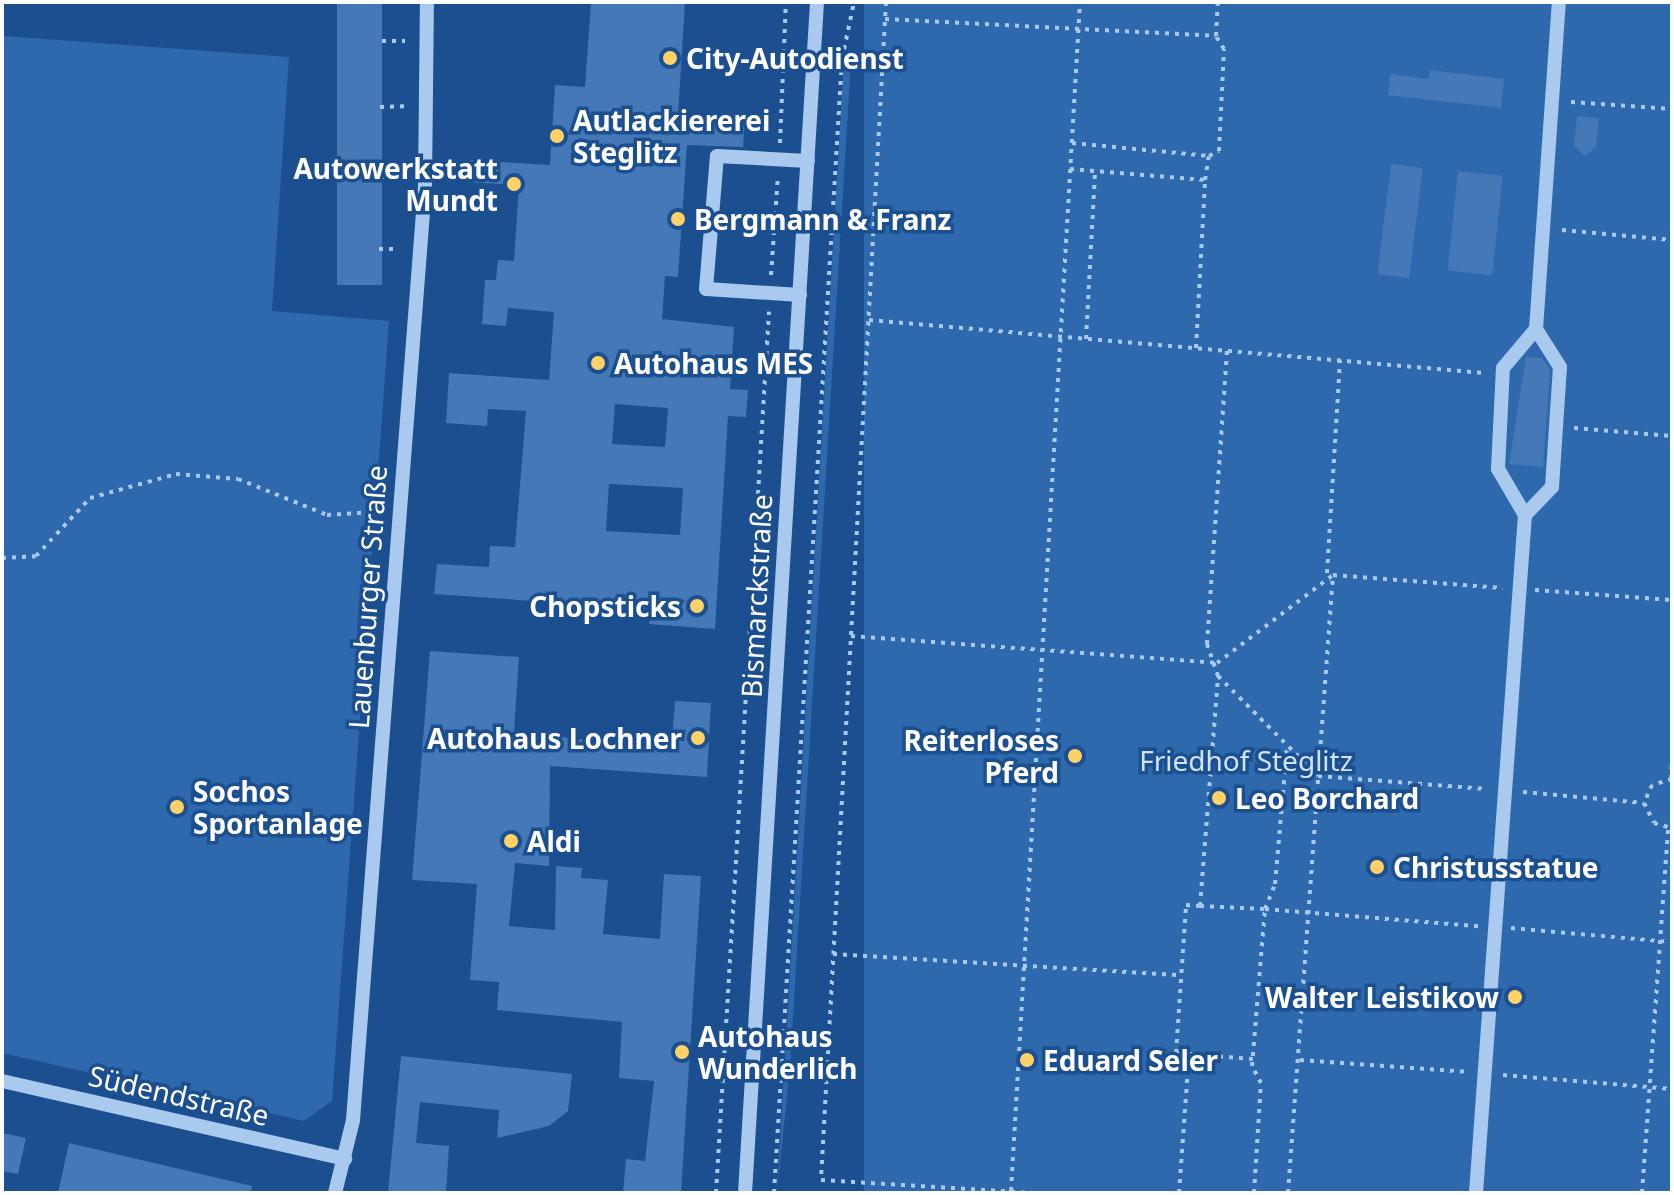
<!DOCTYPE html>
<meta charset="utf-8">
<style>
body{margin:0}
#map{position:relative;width:1674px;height:1195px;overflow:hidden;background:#1b4f8f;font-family:"Noto Sans",sans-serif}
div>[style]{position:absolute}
.green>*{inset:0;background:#2e69ad;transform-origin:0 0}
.building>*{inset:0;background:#4478b7;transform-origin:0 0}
.path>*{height:4px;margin-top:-2px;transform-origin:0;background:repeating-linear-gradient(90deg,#a9c9ee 0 4px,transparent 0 10px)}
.minor>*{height:14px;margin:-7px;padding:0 7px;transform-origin:7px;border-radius:7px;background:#a9c9ee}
.dots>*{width:22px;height:22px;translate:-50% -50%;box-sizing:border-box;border:4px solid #1b4f8f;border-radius:50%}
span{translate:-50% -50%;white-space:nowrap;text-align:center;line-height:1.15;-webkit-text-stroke:7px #1b4f8f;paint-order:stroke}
.poi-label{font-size:28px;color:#fff;font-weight:700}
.left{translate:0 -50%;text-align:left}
.right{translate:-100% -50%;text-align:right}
.street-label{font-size:28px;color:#fff}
.park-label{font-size:28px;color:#cfe3fa}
.frame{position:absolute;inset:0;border:4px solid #fff;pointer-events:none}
</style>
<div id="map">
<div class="green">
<div style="left:864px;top:2px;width:808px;height:1193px"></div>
<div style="clip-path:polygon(3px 36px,289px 57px,272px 311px,389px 321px,332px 1101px,304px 1121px,2px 1053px)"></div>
<div style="clip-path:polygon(844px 61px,851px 61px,790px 1067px,777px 1193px)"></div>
</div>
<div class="building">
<div style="left:337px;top:2px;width:45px;height:283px"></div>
<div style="clip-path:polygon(evenodd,591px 2px,685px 2px,678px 116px,745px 120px,743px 147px,687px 145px,678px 277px,665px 276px,662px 319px,734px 327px,730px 389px,748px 390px,746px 417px,728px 416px,715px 629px,649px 624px,650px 609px,434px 594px,437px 564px,489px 567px,490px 546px,515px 547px,526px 411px,488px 409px,487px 426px,446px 423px,449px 373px,549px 380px,554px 312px,508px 308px,506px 326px,482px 324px,485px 280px,496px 280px,498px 260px,514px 261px,519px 185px,464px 182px,466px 160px,550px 165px,555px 85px,585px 87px,591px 2px,615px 404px,668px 408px,665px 447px,612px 444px,615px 404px,591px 2px,609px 484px,683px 488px,680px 535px,606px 531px,609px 484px)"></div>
<div style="clip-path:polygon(1430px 70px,1504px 79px,1501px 108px,1388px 95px,1390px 74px,1429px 79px)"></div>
<div style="clip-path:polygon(1577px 116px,1599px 118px,1596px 147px,1585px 156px,1574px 146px)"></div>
<div style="left:1391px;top:164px;width:32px;height:111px;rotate:7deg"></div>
<div style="left:1458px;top:171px;width:45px;height:100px;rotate:6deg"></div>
<div style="clip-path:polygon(1526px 357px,1542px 358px,1550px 370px,1543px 467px,1509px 464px)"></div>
<div style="clip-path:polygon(430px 651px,519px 657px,514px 731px,653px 748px,672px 740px,675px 701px,711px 703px,707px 777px,550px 766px,549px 866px,515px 863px,509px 926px,555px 930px,556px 866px,582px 868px,581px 878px,608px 880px,603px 934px,660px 939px,664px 874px,701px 876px,681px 1193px,623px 1193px,626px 1159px,645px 1161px,654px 1081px,619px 1078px,622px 1022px,497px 1010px,499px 982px,470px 980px,477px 884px,412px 880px)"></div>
<div style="clip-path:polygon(401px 1056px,572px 1074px,568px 1111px,549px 1126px,497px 1138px,499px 1110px,420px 1102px,416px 1143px,449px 1146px,446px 1193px,388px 1193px)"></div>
<div style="clip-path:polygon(2px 1133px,26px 1138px,18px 1174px,2px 1171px)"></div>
<div style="clip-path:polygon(69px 1143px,252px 1186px,251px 1193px,58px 1193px)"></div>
</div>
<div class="path">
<div style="left:886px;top:2px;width:1180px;rotate:93.16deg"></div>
<div style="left:821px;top:1180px;width:212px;rotate:3.5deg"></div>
<div style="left:885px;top:19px;width:331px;rotate:2.9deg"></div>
<div style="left:382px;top:41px;width:23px"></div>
<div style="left:1571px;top:102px;width:101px;rotate:4deg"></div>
<div style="left:380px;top:107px;width:24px;rotate:-2deg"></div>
<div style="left:780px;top:143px;width:141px;rotate:-87.6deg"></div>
<div style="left:1072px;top:143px;width:138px;rotate:5.4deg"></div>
<div style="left:1070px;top:169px;width:135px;rotate:4.7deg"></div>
<div style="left:380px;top:177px;width:21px"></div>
<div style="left:1562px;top:230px;width:110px;rotate:5.2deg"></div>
<div style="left:379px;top:249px;width:18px"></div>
<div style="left:771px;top:275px;width:99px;rotate:-86deg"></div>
<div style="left:869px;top:320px;width:617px;rotate:4.93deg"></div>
<div style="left:1086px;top:339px;width:168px;rotate:-86.9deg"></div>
<div style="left:1196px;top:348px;width:168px;rotate:-86.9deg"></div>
<div style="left:1205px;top:180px;width:24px;rotate:-81deg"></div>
<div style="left:1209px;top:156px;width:11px;rotate:-27deg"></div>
<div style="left:1219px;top:151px;width:102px;rotate:-87.2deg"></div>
<div style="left:1224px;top:49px;width:15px;rotate:-122deg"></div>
<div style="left:1216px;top:36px;width:34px;rotate:-87deg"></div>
<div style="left:1574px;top:428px;width:98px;rotate:4.7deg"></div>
<div style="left:2px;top:558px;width:34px;rotate:-3deg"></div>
<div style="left:36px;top:556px;width:79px;rotate:-47deg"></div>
<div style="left:90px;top:498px;width:89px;rotate:-15.6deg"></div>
<div style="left:176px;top:474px;width:62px;rotate:4.6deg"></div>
<div style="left:238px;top:479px;width:96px;rotate:22deg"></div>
<div style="left:327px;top:515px;width:47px;rotate:-3.7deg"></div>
<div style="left:1327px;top:573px;width:213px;rotate:-86.5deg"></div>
<div style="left:1535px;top:590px;width:137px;rotate:4.2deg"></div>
<div style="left:851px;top:636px;width:367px;rotate:4.2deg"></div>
<div style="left:1217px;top:663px;width:146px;rotate:-37.2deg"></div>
<div style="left:1218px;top:676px;width:141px;rotate:45deg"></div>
<div style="left:1318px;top:776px;width:169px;rotate:4.4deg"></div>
<div style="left:1671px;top:779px;width:17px;rotate:-87deg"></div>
<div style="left:1672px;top:779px;width:21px;rotate:163deg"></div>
<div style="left:1652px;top:785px;width:20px;rotate:114deg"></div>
<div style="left:1644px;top:803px;width:22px;rotate:63deg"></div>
<div style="left:1654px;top:823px;width:19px;rotate:16deg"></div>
<div style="left:1523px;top:792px;width:121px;rotate:5.2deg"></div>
<div style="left:1200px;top:906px;width:65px;rotate:2.6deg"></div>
<div style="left:1265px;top:909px;width:27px;rotate:-68deg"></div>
<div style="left:1275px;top:884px;width:138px;rotate:-85deg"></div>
<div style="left:1511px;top:928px;width:162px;rotate:5deg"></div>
<div style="left:833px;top:954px;width:349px;rotate:3.5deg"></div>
<div style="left:1189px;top:1054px;width:64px;rotate:4.5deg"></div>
<div style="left:1300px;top:1060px;width:166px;rotate:4.1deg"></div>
<div style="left:1503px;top:1075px;width:170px;rotate:4.7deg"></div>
<div style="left:1011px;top:1191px;width:1191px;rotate:-86.68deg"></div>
<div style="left:716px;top:1193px;width:883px;rotate:-86.56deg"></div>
<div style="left:774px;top:1193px;width:1136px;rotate:-86.57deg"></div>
<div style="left:842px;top:59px;width:58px;rotate:-78.1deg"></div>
<div style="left:1179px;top:1193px;width:139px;rotate:-85.9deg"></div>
<div style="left:1189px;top:1054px;width:13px;rotate:-176deg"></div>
<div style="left:1176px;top:1053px;width:148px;rotate:-86.1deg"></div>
<div style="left:1186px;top:905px;width:14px;rotate:4deg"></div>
<div style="left:1200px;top:906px;width:231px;rotate:-85.5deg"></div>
<div style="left:1218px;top:676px;width:34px;rotate:-109deg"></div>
<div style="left:1207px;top:644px;width:294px;rotate:-86.1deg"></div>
<div style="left:1254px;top:1193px;width:110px;rotate:-86.4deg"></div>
<div style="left:1261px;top:1083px;width:19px;rotate:-118deg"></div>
<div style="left:1252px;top:1066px;width:158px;rotate:-85.3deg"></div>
<div style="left:1265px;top:909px;width:214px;rotate:4.6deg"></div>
<div style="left:1288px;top:1193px;width:620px;rotate:-85.84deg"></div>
<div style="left:1333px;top:575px;width:170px;rotate:4.4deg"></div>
<div style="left:1642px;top:1193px;width:366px;rotate:-85.9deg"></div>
</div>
<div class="minor">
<div style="left:800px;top:295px;width:94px;rotate:-176.3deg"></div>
<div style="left:706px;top:289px;width:133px;rotate:-85.3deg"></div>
<div style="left:717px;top:156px;width:91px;rotate:3.1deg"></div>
<div style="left:1525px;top:515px;width:53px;rotate:-120.4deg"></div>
<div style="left:1498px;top:469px;width:101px;rotate:-87.2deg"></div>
<div style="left:1503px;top:368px;width:51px;rotate:-49.8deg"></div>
<div style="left:2px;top:1081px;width:352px;rotate:12.8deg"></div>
<div style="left:335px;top:1193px;width:75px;rotate:-76.1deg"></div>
<div style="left:353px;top:1120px;width:937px;rotate:-85.59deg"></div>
<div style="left:425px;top:186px;width:184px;rotate:-89.4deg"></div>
<div style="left:745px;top:1193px;width:1193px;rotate:-86.54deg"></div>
<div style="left:1476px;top:1193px;width:680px;rotate:-85.87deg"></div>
<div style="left:1525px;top:515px;width:39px;rotate:-46deg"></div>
<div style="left:1552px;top:487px;width:120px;rotate:-86.2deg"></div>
<div style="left:1560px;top:367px;width:45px;rotate:-122.3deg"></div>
<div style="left:1536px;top:329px;width:328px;rotate:-86deg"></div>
</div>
<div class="dots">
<div style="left:670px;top:58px;background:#ffd166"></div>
<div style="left:557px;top:136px;background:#ffd166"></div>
<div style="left:514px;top:184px;background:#ffd166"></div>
<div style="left:678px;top:219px;background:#ffd166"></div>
<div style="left:598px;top:363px;background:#ffd166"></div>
<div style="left:697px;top:606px;background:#ffd166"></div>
<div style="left:698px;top:738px;background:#ffd166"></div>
<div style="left:1075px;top:756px;background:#ffd166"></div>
<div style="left:1219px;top:798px;background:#ffd166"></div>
<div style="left:177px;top:807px;background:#ffd166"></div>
<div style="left:511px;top:841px;background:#ffd166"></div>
<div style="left:1377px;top:867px;background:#ffd166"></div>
<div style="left:1515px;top:997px;background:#ffd166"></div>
<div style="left:682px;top:1052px;background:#ffd166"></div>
<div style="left:1027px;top:1060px;background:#ffd166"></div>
</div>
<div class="poi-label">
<span class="left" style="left:686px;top:58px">City-Autodienst</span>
<span class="left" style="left:573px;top:136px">Autlackiererei<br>Steglitz</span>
<span class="right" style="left:498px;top:184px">Autowerkstatt<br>Mundt</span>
<span class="left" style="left:694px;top:219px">Bergmann &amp; Franz</span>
<span class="left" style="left:614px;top:363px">Autohaus MES</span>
<span class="right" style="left:681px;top:606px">Chopsticks</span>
<span class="right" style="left:682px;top:738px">Autohaus Lochner</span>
<span class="right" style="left:1059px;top:756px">Reiterloses<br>Pferd</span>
<span class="left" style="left:193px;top:807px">Sochos<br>Sportanlage</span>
<span class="left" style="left:1235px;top:798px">Leo Borchard</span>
<span class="left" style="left:527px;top:841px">Aldi</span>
<span class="left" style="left:1393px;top:867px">Christusstatue</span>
<span class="right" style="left:1499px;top:997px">Walter Leistikow</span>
<span class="left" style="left:698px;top:1052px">Autohaus<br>Wunderlich</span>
<span class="left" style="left:1043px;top:1060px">Eduard Seler</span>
</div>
<div class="street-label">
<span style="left:756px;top:596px;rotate:-87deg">Bismarckstraße</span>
<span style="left:367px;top:597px;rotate:-86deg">Lauenburger Straße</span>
<span style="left:179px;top:1095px;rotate:13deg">Südendstraße</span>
</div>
<div class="park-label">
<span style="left:1246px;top:760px">Friedhof Steglitz</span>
</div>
<div class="frame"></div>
</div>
